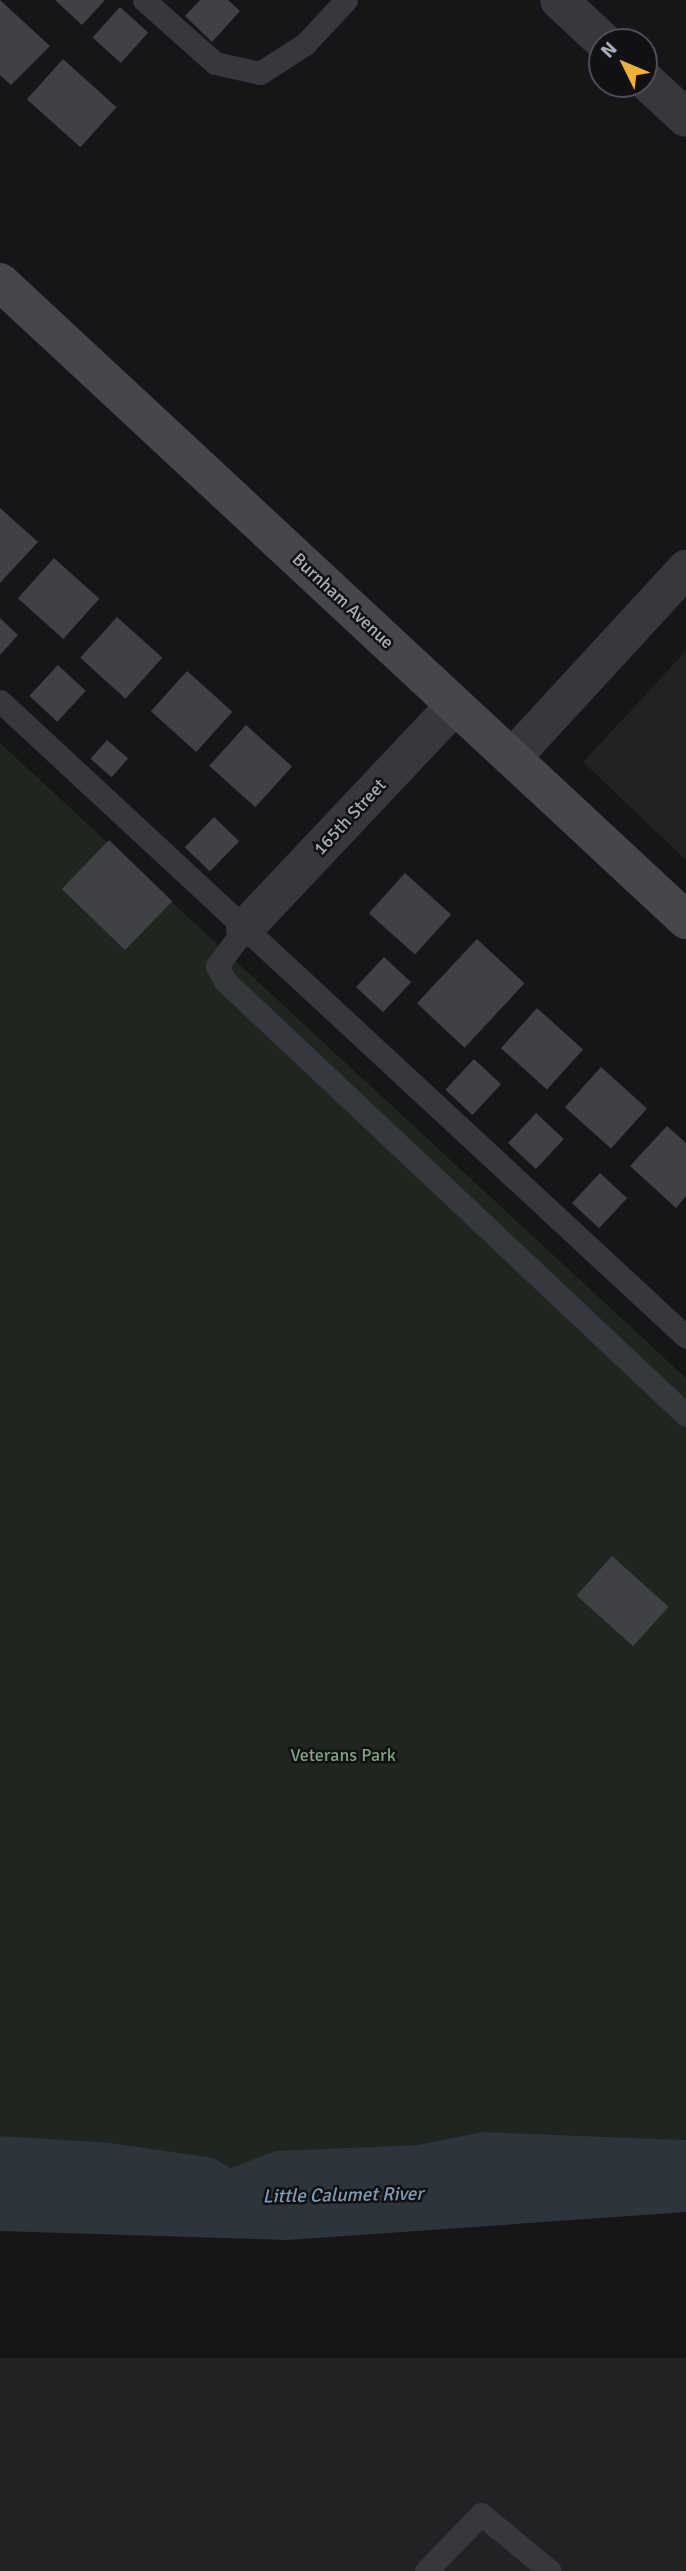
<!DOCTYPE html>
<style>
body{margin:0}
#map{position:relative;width:686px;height:2571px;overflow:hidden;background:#161618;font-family:Signika,sans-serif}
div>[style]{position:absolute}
.built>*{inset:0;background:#222225;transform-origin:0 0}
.green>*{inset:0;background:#1e261f}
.water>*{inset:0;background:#2c353c}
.building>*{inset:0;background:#404145;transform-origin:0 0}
.service>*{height:23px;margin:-11.5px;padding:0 11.5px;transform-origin:11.5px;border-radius:11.5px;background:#37383d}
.minor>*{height:38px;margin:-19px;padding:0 19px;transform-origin:19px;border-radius:19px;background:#37383d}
.secondary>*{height:38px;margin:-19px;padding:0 19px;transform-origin:19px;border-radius:19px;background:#45474d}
span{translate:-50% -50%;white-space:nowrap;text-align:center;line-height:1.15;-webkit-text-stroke:5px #111113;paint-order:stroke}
.street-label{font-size:18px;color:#a8adb8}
.park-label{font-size:18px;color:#7fa381}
.water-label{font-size:19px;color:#7f9bb3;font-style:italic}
.north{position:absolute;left:588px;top:28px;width:70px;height:70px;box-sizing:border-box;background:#111113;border:2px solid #4d4f55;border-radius:50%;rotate:313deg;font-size:19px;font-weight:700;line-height:28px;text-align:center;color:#a8adb8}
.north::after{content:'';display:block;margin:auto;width:24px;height:32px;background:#f2b134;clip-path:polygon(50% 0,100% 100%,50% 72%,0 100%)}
</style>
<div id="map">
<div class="built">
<div style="clip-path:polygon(686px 651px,686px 860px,583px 762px)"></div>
<div style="left:686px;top:2358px;width:213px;height:686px;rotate:90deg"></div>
</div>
<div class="green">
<div style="clip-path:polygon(0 743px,686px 1378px,686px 2140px,482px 2132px,417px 2145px,275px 2151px,231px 2168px,213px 2158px,0 2136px)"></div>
</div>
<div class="water">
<div style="clip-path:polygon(482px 2132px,686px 2140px,686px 2212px,288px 2240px,0 2231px,0 2136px,110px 2143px,213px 2158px,231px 2168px,275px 2151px,417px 2145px)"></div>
</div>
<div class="building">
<div style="clip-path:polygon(0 0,50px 46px,11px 85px,0 75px)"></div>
<div style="clip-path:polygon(55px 0,105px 0,82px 25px)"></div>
<div style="clip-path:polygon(200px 0,228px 0,240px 11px,212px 42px,185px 16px)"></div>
<div style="left:120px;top:7px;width:38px;height:41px;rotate:42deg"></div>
<div style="left:63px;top:59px;width:72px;height:54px;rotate:42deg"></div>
<div style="clip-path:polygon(0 508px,38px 542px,0 583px)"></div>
<div style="left:54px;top:558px;width:61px;height:54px;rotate:42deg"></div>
<div style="left:117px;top:617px;width:61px;height:55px;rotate:42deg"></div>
<div style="clip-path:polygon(0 618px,18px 635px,0 655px)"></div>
<div style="left:58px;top:665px;width:38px;height:42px;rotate:43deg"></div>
<div style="left:187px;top:671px;width:61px;height:54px;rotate:42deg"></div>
<div style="left:246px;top:725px;width:62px;height:55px;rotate:42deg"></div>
<div style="left:107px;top:740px;width:28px;height:25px;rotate:41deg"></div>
<div style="left:214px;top:817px;width:35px;height:42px;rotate:44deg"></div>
<div style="left:109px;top:840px;width:88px;height:68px;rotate:44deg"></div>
<div style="left:405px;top:873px;width:62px;height:54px;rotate:42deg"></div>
<div style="left:477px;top:939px;width:65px;height:88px;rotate:43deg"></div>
<div style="left:384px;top:957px;width:37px;height:41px;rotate:43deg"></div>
<div style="left:537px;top:1008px;width:62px;height:54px;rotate:42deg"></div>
<div style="left:474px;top:1059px;width:37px;height:42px;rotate:43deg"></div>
<div style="left:601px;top:1067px;width:62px;height:54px;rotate:42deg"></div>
<div style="left:536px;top:1113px;width:38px;height:41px;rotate:43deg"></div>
<div style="clip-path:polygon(667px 1126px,686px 1143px,686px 1196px,676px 1208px,630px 1166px)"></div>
<div style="left:600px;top:1173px;width:37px;height:41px;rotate:43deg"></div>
<div style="left:612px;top:1556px;width:76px;height:53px;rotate:42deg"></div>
</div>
<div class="service">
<div style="left:144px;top:0;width:95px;rotate:41.6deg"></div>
<div style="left:215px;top:63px;width:46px;rotate:12.5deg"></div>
<div style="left:260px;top:73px;width:54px;rotate:-32.8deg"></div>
<div style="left:305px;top:44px;width:60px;rotate:-47deg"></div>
<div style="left:0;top:701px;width:935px;rotate:42.83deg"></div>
<div style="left:245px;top:928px;width:47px;rotate:126.4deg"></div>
<div style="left:217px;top:966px;width:17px;rotate:62deg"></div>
<div style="left:225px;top:981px;width:633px;rotate:43.27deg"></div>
<div style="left:426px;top:2571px;width:79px;rotate:-46deg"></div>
<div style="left:481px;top:2514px;width:89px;rotate:39.6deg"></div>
</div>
<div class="minor">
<div style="left:559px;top:0;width:62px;rotate:43deg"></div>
<div style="left:644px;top:79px;width:57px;rotate:42.9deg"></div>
<div style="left:512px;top:758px;width:257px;rotate:-47.4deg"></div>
<div style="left:245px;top:928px;width:306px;rotate:-46.7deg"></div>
</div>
<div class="secondary">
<div style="left:0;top:282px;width:937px;rotate:42.92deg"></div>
</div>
<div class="street-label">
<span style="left:343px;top:601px;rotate:43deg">Burnham Avenue</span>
<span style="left:350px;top:817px;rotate:-47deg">165th Street</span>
</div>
<div class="park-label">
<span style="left:343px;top:1755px">Veterans Park</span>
</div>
<div class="water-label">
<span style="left:343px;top:2196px;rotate:-1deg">Little Calumet River</span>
</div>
<div class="north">N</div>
</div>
